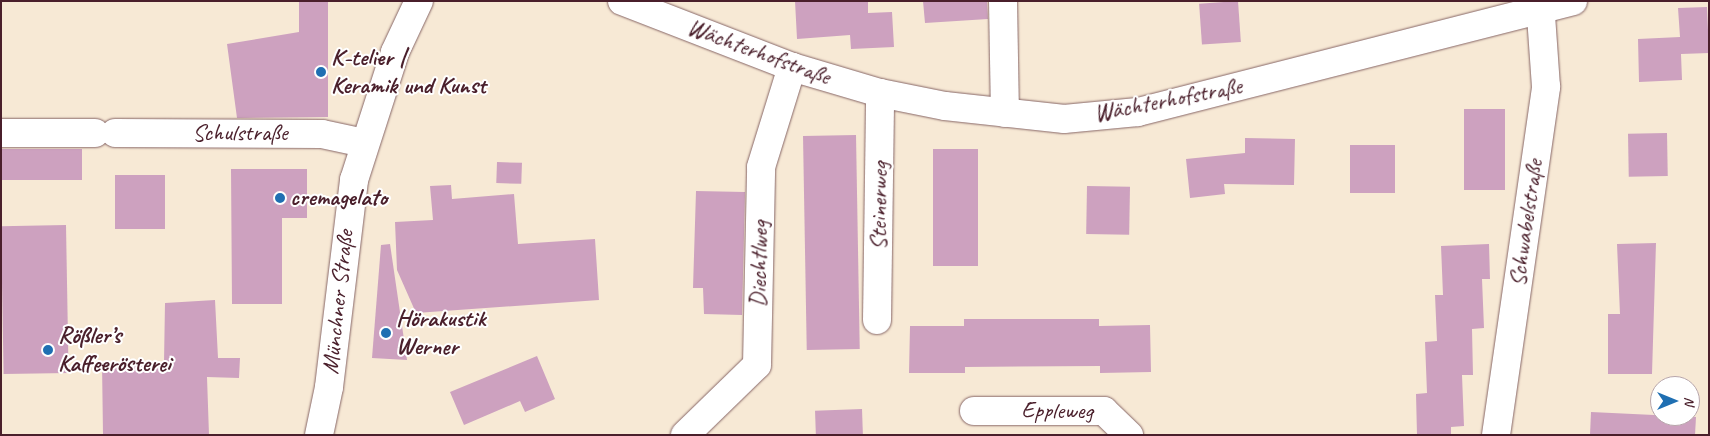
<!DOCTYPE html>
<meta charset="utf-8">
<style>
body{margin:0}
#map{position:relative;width:1710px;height:436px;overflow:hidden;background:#f7e9d5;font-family:Caveat,sans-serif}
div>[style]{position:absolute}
.building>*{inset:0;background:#cda1bf;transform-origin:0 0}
.roads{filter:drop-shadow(0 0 1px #876666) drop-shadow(0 0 1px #876666)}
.minor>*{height:28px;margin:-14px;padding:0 14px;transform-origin:14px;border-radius:14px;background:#fff}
.dots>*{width:14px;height:14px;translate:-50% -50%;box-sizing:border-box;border:2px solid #fff;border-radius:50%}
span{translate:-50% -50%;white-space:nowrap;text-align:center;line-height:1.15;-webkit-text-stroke:4px #fff;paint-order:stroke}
.street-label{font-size:24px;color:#4a1f2b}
.poi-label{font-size:24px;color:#4a1f2b;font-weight:700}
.left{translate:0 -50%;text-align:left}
.frame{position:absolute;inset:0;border:2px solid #4a1f2b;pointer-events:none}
.north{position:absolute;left:1650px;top:376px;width:50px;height:50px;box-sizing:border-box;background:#fff;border:1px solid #b7a5aa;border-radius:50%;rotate:90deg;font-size:14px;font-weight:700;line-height:20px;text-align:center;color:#4a1f2b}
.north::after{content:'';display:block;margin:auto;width:18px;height:22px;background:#1f6fb2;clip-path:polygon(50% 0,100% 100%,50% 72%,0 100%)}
</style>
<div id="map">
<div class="building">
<div style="clip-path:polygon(299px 1px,328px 1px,328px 117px,237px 118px,227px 44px,299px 32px)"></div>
<div style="clip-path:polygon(795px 1px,868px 1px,868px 13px,892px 12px,894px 47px,851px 49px,850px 35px,797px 39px)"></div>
<div style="clip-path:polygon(923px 1px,987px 1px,988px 19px,925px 23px)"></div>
<div style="left:1238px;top:1px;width:41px;height:39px;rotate:86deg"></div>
<div style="clip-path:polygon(1707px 7px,1709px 53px,1681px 54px,1682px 80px,1639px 82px,1638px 39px,1680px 37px,1678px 8px)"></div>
<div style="left:1464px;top:109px;width:41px;height:81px"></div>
<div style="left:1667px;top:133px;width:43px;height:39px;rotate:89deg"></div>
<div style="left:856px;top:135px;width:214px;height:53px;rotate:89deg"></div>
<div style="clip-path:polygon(1245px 138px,1295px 139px,1294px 185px,1224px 184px,1225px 194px,1190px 198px,1186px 159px,1245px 153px)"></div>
<div style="left:1350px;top:145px;width:45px;height:48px"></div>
<div style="left:1px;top:149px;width:81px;height:31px"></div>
<div style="left:933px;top:149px;width:45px;height:117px"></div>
<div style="left:497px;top:162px;width:25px;height:21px;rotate:2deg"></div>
<div style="clip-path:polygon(231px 169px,307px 169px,307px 218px,282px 218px,282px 304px,232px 304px)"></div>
<div style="left:115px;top:175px;width:50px;height:54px"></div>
<div style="clip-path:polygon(451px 185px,452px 199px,514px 194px,518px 244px,595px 239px,599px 300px,416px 313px,397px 270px,395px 222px,433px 220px,430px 186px)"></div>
<div style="left:1087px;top:186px;width:43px;height:48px;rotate:1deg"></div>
<div style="clip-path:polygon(696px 191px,745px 192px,742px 315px,704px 314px,703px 288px,693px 288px)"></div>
<div style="left:66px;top:225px;width:148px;height:65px;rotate:89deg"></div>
<div style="clip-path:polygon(1656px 243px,1652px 374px,1608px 374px,1608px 314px,1620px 314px,1617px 244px)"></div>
<div style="clip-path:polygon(390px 244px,407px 360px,372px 358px,381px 245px)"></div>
<div style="clip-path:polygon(1489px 244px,1490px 279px,1482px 279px,1484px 328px,1472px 329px,1473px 375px,1462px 375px,1464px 426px,1451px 427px,1451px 435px,1417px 435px,1416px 394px,1427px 393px,1425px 342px,1437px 341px,1435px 295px,1443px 295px,1441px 246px)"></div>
<div style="clip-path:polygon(215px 300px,218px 358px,240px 358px,239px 378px,207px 377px,209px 435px,103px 435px,102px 363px,164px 362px,165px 303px)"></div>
<div style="clip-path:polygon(964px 319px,1099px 319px,1099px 326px,1150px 325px,1151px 372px,1100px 373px,1100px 366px,965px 367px,965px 373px,909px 373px,910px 326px,964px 326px)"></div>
<div style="clip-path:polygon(537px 356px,555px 399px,525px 412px,520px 401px,464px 425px,450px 392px)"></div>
<div style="left:862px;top:409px;width:26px;height:47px;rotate:88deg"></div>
<div style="clip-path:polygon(1591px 412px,1696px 417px,1695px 435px,1590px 435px)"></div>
</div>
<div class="roads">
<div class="minor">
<div style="left:622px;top:1px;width:182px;rotate:21.2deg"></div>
<div style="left:792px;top:67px;width:92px;rotate:16.5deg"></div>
<div style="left:880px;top:93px;width:66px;rotate:11.3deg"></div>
<div style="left:945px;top:106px;width:120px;rotate:6.2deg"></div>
<div style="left:1064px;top:119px;width:74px;rotate:-5.4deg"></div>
<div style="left:1138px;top:112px;width:449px;rotate:-14.3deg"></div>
<div style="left:1003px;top:1px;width:112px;rotate:89deg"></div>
<div style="left:1px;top:133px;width:94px"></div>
<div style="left:115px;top:133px;width:207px;rotate:0.3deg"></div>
<div style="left:322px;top:134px;width:43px;rotate:12.1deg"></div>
<div style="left:877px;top:320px;width:227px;rotate:-89.2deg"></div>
<div style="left:974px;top:411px;width:130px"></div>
<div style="left:1104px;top:411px;width:35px;rotate:44deg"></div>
<div style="left:319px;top:435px;width:49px;rotate:-78.2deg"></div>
<div style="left:329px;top:387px;width:209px;rotate:-83.1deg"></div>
<div style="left:354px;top:180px;width:134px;rotate:-72.2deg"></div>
<div style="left:395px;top:52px;width:56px;rotate:-64.8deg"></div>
<div style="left:685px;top:435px;width:100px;rotate:-44.2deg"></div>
<div style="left:757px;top:365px;width:198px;rotate:-88.8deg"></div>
<div style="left:761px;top:167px;width:105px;rotate:-72.8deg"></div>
<div style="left:1496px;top:435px;width:352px;rotate:-81.8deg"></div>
<div style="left:1546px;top:87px;width:86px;rotate:-94deg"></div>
</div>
</div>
<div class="dots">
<div style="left:321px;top:72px;background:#1f6fb2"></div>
<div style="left:280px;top:198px;background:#1f6fb2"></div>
<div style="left:386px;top:333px;background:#1f6fb2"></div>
<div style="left:48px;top:350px;background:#1f6fb2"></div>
</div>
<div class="street-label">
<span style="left:759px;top:52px;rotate:20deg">Wächterhofstraße</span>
<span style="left:1168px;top:100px;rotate:-11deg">Wächterhofstraße</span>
<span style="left:240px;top:133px">Schulstraße</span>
<span style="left:879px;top:206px;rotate:-89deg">Steinerweg</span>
<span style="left:1526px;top:223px;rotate:-82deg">Schwabelstraße</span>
<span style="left:759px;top:264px;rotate:-89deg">Diechtlweg</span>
<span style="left:338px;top:302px;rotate:-84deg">Münchner Straße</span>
<span style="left:1057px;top:411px">Eppleweg</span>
</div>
<div class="poi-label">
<span class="left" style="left:331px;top:72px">K-telier |<br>Keramik und Kunst</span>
<span class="left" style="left:290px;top:198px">cremagelato</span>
<span class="left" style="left:396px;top:333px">Hörakustik<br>Werner</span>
<span class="left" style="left:58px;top:350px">Rößler’s<br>Kaffeerösterei</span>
</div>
<div class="frame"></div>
<div class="north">N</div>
</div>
